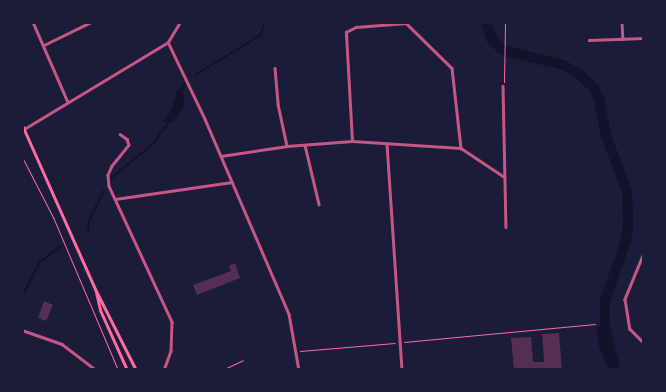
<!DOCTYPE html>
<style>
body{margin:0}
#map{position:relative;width:666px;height:392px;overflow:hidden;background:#1b1b3a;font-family:"Noto Sans",sans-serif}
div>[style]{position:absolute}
.water>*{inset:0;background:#12122b}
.stream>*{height:2px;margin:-1px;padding:0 1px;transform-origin:1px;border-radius:1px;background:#12122b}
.river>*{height:10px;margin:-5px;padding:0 5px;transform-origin:5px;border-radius:5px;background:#12122b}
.building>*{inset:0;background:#542f53}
.path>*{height:1px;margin:-0.5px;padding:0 0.5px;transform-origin:0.5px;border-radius:0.5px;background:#ff6b9d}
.minor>*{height:2.5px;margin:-1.25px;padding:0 1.25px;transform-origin:1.25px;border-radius:1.25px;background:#c65784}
.secondary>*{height:3px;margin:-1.5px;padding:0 1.5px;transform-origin:1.5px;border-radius:1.5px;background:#ff6b9d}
span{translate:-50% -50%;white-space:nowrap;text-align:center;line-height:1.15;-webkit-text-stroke:4px #1b1b3a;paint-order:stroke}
.frame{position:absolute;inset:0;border:24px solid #1b1b3a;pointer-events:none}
</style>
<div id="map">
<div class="water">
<div style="clip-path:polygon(182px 88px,185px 106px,173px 122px,162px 122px,171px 111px,177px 90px)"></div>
<div style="clip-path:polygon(610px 326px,619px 362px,620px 369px,608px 369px,598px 343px,597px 327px)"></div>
</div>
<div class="stream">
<div style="left:195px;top:75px;width:77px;rotate:-31.2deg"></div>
<div style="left:261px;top:35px;width:13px;rotate:-77deg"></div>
<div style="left:181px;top:91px;width:8px;rotate:-60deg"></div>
<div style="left:111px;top:178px;width:54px;rotate:-39deg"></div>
<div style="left:153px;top:144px;width:26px;rotate:-54deg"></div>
<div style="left:88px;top:233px;width:12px;rotate:-85deg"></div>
<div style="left:89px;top:221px;width:34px;rotate:-64deg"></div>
<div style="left:22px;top:297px;width:38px;rotate:-63deg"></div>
<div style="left:39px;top:263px;width:28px;rotate:-38deg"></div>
</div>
<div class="river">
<div style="left:486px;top:22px;width:19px;rotate:72deg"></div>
<div style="left:492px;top:40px;width:15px;rotate:42deg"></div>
<div style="left:503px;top:50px;width:62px;rotate:14deg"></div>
<div style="left:563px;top:65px;width:20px;rotate:30deg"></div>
<div style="left:580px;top:75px;width:19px;rotate:43deg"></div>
<div style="left:594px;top:88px;width:12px;rotate:66deg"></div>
<div style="left:599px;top:99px;width:38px;rotate:79deg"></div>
<div style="left:606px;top:136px;width:59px;rotate:69.1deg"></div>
<div style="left:627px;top:191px;width:34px;rotate:88deg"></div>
<div style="left:628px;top:225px;width:15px;rotate:98deg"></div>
<div style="left:626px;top:240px;width:65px;rotate:109deg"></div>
<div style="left:605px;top:301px;width:40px;rotate:90deg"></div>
</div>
<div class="building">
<div style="clip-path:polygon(235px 263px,240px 278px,197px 295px,193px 285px,231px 271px,229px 266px)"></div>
<div style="clip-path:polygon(44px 301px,53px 305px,46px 321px,38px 318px)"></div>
<div style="clip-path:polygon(559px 333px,562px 370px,514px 370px,511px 338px,531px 337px,533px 362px,544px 362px,542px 334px)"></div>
</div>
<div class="path">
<div style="left:504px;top:82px;width:60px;rotate:-89deg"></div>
<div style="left:22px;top:157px;width:68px;rotate:62.7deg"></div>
<div style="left:53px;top:217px;width:166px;rotate:67deg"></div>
<div style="left:404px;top:342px;width:192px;rotate:-5.4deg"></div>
<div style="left:300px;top:351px;width:95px;rotate:-4.8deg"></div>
<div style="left:222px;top:370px;width:23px;rotate:-25deg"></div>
</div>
<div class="minor">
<div style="left:33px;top:22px;width:87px;rotate:66.4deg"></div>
<div style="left:622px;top:22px;width:17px;rotate:87deg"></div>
<div style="left:589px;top:40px;width:55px;rotate:-2.1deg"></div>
<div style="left:168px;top:42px;width:85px;rotate:64.3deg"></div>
<div style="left:205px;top:119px;width:212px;rotate:66.7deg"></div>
<div style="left:289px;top:314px;width:57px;rotate:79.9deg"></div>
<div style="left:44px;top:45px;width:52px;rotate:-26.1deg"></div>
<div style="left:275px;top:68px;width:36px;rotate:85deg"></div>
<div style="left:278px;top:104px;width:43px;rotate:77.9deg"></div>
<div style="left:503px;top:86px;width:141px;rotate:88.8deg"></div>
<div style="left:24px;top:129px;width:168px;rotate:-31.1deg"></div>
<div style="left:168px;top:42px;width:23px;rotate:-59deg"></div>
<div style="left:120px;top:134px;width:9px;rotate:36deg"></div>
<div style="left:127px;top:139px;width:6px;rotate:72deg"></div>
<div style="left:129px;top:145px;width:27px;rotate:129deg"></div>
<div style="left:112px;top:166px;width:10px;rotate:114deg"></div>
<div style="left:108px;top:175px;width:11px;rotate:85deg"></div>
<div style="left:109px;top:186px;width:150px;rotate:65.1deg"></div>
<div style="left:172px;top:322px;width:29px;rotate:92deg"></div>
<div style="left:171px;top:351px;width:20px;rotate:110deg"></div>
<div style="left:352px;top:141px;width:109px;rotate:-93.2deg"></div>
<div style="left:346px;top:32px;width:11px;rotate:-27deg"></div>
<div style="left:356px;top:27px;width:50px;rotate:-4.6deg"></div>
<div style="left:406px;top:23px;width:64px;rotate:44.4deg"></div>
<div style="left:452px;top:68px;width:81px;rotate:83.6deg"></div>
<div style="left:387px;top:144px;width:226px;rotate:86.2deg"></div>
<div style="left:305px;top:145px;width:61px;rotate:76.7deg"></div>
<div style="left:221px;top:156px;width:67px;rotate:-8.6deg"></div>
<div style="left:287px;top:146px;width:65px;rotate:-4.4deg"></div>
<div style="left:352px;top:141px;width:109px;rotate:3.7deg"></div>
<div style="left:461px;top:148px;width:50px;rotate:33.7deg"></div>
<div style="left:115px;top:199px;width:118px;rotate:-8.3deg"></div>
<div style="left:644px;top:253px;width:50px;rotate:112.4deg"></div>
<div style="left:625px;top:299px;width:30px;rotate:81deg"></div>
<div style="left:630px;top:329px;width:20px;rotate:45deg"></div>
<div style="left:22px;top:330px;width:42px;rotate:19.3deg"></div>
<div style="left:62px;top:344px;width:43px;rotate:37.4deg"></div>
</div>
<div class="secondary">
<div style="left:22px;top:125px;width:180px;rotate:66deg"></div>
<div style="left:95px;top:289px;width:91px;rotate:63.2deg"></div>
<div style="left:96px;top:292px;width:18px;rotate:77deg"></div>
<div style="left:100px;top:310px;width:66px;rotate:65.8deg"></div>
<div style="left:135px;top:369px;width:14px;rotate:4deg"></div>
</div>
<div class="frame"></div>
</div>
